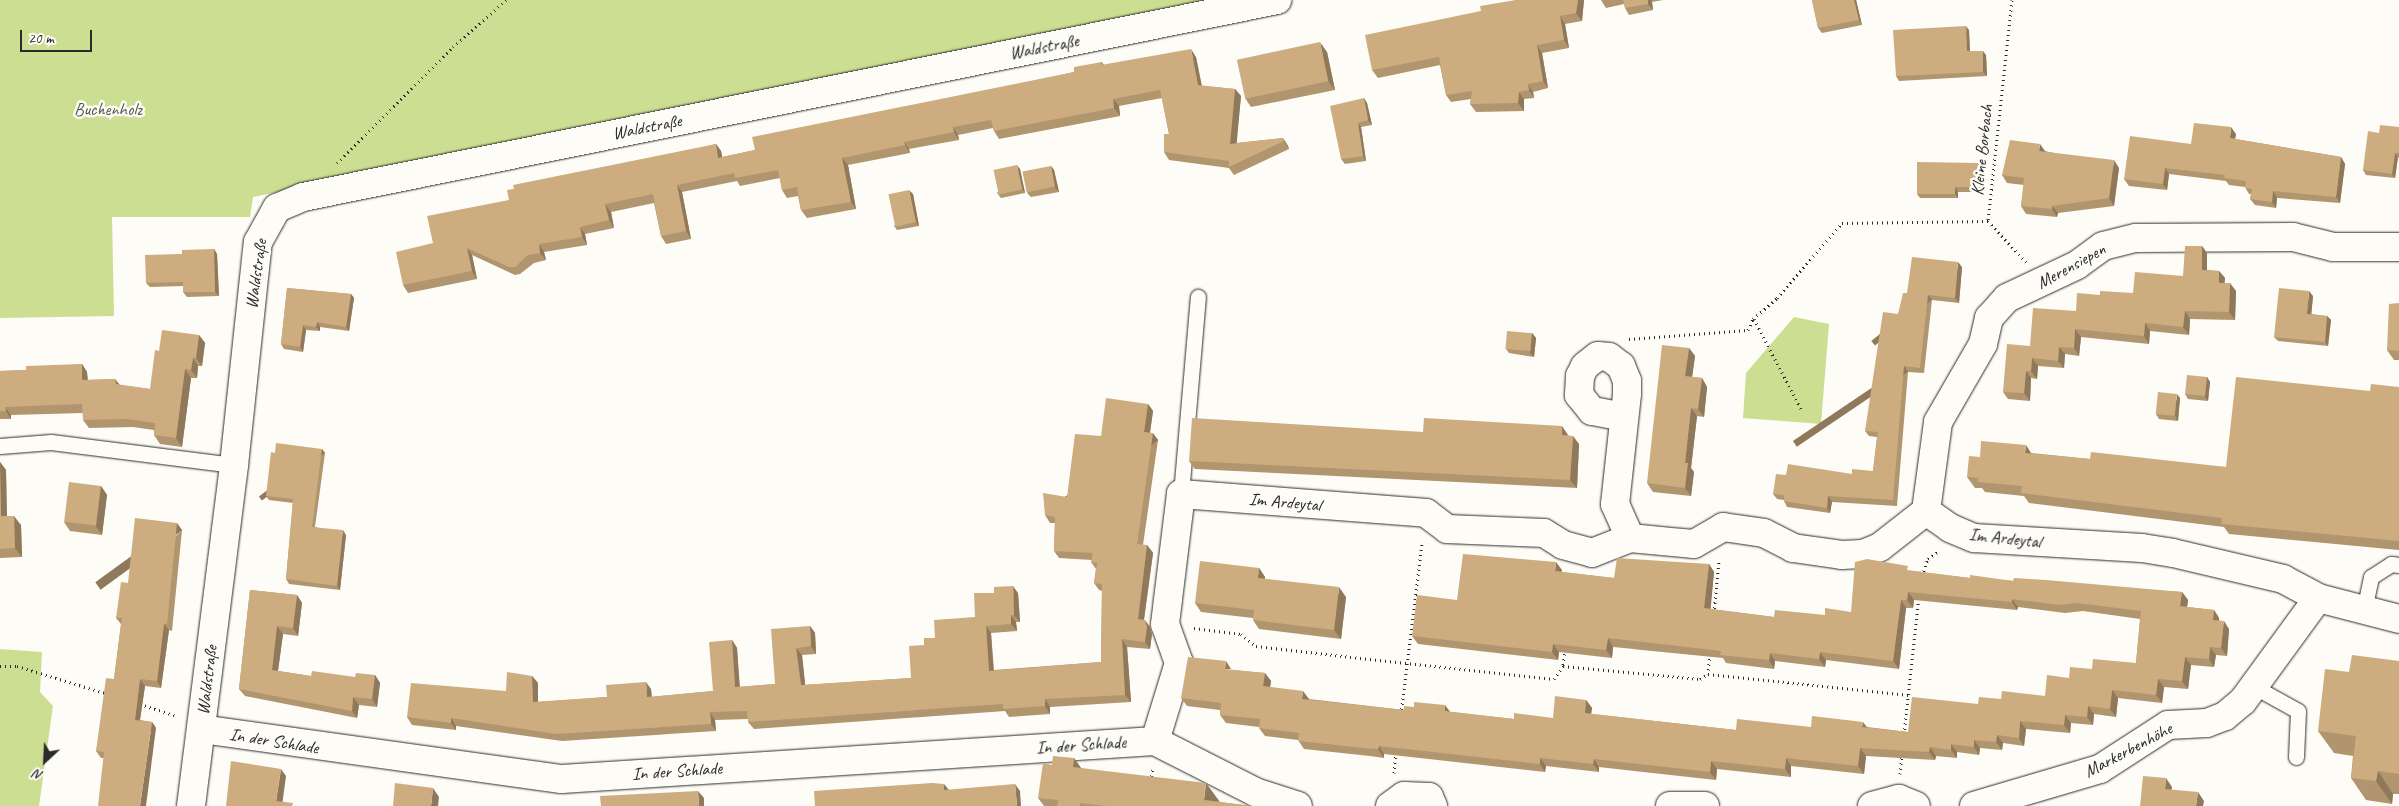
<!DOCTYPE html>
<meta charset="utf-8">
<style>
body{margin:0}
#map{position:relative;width:2399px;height:806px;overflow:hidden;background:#fdfcf7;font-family:Caveat,sans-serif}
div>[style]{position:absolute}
.green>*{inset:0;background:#ccde92}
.path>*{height:3px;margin-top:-1.5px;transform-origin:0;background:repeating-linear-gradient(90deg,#2b2b2b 0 1px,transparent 0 5px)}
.roads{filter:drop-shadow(0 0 1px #2b2b2b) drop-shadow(0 0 1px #2b2b2b)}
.lane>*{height:15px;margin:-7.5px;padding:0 7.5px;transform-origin:7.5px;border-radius:7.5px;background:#fdfcf7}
.street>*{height:28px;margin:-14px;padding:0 14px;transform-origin:14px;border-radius:14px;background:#fdfcf7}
.wall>*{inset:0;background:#b0956e}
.shaded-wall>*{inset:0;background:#90795a;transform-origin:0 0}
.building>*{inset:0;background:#cdad80;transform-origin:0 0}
span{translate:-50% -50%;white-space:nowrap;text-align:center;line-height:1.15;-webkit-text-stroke:5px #fdfcf7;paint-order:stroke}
.street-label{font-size:18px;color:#2b2b2b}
.park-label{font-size:18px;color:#535845}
.north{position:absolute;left:20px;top:736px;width:50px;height:50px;-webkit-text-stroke:4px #fdfcf7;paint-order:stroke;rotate:205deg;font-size:14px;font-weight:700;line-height:20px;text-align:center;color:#2b2b2b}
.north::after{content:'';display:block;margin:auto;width:18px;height:22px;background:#2b2b2b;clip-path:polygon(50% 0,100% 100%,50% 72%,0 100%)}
.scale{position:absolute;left:20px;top:30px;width:72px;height:22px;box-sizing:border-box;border:2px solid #2b2b2b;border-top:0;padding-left:6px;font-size:15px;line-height:18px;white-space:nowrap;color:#2b2b2b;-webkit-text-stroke:4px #fdfcf7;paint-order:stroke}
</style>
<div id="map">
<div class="green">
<div style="clip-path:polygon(0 0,1214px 0,253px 197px,250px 217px,112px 217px,114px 316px,0 318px)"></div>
<div style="clip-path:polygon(1794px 317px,1829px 324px,1821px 424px,1743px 418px,1746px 373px)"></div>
<div style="clip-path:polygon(0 649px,42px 652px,40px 692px,53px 706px,39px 806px,0 806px)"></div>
</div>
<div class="path">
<div style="left:2012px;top:0;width:222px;rotate:96.2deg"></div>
<div style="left:1988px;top:221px;width:56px;rotate:47.2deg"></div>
<div style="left:337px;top:163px;width:164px;rotate:-45deg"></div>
<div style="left:453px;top:47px;width:71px;rotate:-41.6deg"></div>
<div style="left:1754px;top:319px;width:104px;rotate:62.4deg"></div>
<div style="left:1629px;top:339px;width:119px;rotate:-4.3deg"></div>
<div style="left:1748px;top:330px;width:12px;rotate:-66deg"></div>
<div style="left:1753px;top:319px;width:32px;rotate:-41deg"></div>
<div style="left:1777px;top:298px;width:99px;rotate:-49.1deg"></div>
<div style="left:1842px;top:223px;width:146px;rotate:-0.8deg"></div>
<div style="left:1922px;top:576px;width:18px;rotate:-71deg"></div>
<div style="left:1928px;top:559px;width:14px;rotate:-36deg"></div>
<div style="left:1714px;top:613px;width:53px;rotate:-84.6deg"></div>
<div style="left:1194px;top:628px;width:47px;rotate:7.3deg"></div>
<div style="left:1241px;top:634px;width:19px;rotate:39deg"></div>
<div style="left:1256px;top:646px;width:105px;rotate:6.6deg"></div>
<div style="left:1360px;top:658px;width:195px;rotate:6.2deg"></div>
<div style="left:1554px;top:679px;width:16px;rotate:-55deg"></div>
<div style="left:1565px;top:649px;width:17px;rotate:97deg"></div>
<div style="left:1563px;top:666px;width:138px;rotate:5.4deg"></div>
<div style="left:1700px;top:679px;width:9px;rotate:-32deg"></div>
<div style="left:1710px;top:654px;width:20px;rotate:96deg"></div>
<div style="left:1708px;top:674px;width:202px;rotate:6deg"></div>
<div style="left:0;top:666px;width:17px"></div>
<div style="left:17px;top:666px;width:95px;rotate:17.1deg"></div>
<div style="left:140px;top:704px;width:39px;rotate:18deg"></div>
<div style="left:1401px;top:714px;width:171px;rotate:-83deg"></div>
<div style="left:1904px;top:734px;width:139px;rotate:-83.8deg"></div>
<div style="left:1394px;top:773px;width:21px;rotate:-85deg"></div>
<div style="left:1900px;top:774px;width:18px;rotate:-84deg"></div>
<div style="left:1151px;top:781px;width:14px;rotate:-82deg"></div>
</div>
<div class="roads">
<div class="lane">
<div style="left:0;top:446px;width:51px;rotate:-4.5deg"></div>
<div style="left:51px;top:442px;width:184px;rotate:7.2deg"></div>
<div style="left:1181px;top:494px;width:198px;rotate:-85.1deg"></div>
<div style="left:2364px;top:610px;width:34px;rotate:-78deg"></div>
<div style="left:2371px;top:577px;width:24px;rotate:-33deg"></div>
<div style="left:2391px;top:564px;width:8px;rotate:7deg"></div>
<div style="left:2253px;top:686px;width:51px;rotate:29.1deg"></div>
<div style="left:2298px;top:711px;width:46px;rotate:92.5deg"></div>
</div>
<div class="street">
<div style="left:1624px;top:417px;width:33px;rotate:-169deg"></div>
<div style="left:1592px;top:411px;width:21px;rotate:-129deg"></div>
<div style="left:1579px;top:395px;width:19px;rotate:-87deg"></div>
<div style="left:1580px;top:376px;width:11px;rotate:-63deg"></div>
<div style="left:1585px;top:366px;width:16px;rotate:-38deg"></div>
<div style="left:1598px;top:356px;width:11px;rotate:5deg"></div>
<div style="left:1609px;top:357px;width:15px;rotate:37deg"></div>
<div style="left:1621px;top:366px;width:16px;rotate:68deg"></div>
<div style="left:1627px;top:381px;width:13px;rotate:90deg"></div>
<div style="left:1627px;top:394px;width:111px;rotate:96.2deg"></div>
<div style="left:1615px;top:504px;width:37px;rotate:66deg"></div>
<div style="left:1926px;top:511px;width:90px;rotate:-82.3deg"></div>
<div style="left:1938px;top:422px;width:90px;rotate:-60deg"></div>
<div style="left:1983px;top:344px;width:27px;rotate:-77deg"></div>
<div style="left:1989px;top:318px;width:27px;rotate:-48deg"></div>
<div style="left:2007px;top:298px;width:77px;rotate:-25.2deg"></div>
<div style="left:2077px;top:265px;width:32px;rotate:-36deg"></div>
<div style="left:2103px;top:246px;width:34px;rotate:-14deg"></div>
<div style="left:2136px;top:238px;width:157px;rotate:-0.4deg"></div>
<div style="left:2293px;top:237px;width:41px;rotate:14deg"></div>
<div style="left:2333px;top:247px;width:66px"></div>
<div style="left:201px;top:729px;width:364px;rotate:7.9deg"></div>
<div style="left:562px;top:779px;width:594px;rotate:-3.67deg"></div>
<div style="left:1155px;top:741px;width:112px;rotate:27deg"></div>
<div style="left:1255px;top:792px;width:45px;rotate:18deg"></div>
<div style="left:1155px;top:741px;width:82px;rotate:-72.9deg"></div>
<div style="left:1179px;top:663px;width:41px;rotate:-109.7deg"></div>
<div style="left:1165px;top:624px;width:131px;rotate:-83deg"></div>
<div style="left:1181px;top:494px;width:246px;rotate:4.4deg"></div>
<div style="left:1426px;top:513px;width:26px;rotate:37deg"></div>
<div style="left:1447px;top:529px;width:97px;rotate:2.4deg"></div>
<div style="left:1544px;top:533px;width:22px;rotate:32deg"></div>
<div style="left:1563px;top:545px;width:30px;rotate:15deg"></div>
<div style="left:1592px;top:553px;width:41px;rotate:-21.5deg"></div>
<div style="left:1630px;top:538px;width:64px;rotate:5.4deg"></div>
<div style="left:1694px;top:544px;width:34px;rotate:-30deg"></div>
<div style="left:1723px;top:527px;width:41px;rotate:8.3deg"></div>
<div style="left:1764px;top:533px;width:33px;rotate:27deg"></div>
<div style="left:1793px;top:548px;width:49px;rotate:8.1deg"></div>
<div style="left:1842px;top:555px;width:21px;rotate:-3deg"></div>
<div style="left:1863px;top:554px;width:18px;rotate:-22deg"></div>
<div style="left:1880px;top:547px;width:58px;rotate:-38deg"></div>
<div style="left:1926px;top:511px;width:29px;rotate:35deg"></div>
<div style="left:1950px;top:528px;width:26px;rotate:23deg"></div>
<div style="left:1974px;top:538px;width:168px;rotate:3.4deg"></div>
<div style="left:2142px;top:548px;width:31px;rotate:9deg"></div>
<div style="left:2173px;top:553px;width:113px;rotate:13.3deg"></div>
<div style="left:2283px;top:579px;width:40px;rotate:28deg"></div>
<div style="left:2318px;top:598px;width:84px;rotate:14.5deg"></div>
<div style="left:191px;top:806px;width:344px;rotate:-82.8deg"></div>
<div style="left:234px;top:465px;width:224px;rotate:-83.9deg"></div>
<div style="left:258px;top:242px;width:39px;rotate:-61deg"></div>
<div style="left:277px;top:208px;width:28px;rotate:-23deg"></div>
<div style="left:303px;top:197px;width:994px;rotate:-11.43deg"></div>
<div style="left:1390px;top:806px;width:17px;rotate:-36deg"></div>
<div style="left:1404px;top:796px;width:25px;rotate:2deg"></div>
<div style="left:1429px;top:797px;width:10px;rotate:66deg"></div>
<div style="left:1670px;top:806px;width:35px"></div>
<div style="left:1872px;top:806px;width:28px;rotate:-15deg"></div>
<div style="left:1899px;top:799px;width:18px;rotate:22deg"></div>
<div style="left:1974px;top:806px;width:131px;rotate:-16.4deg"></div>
<div style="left:2100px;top:769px;width:81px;rotate:-32.9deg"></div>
<div style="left:2168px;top:725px;width:39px;rotate:-3deg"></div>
<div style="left:2207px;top:723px;width:19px;rotate:-21deg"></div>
<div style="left:2225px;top:716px;width:23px;rotate:-40deg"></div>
<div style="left:2243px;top:701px;width:127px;rotate:-53.9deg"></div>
</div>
</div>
<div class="wall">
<div style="clip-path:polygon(1516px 0,1584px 0,1582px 21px,1565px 24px,1569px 48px,1542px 53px,1548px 88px,1533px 92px,1534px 98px,1524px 99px,1524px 111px,1476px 112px,1470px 104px,1471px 99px,1451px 102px,1446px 95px,1440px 65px,1378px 78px,1372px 70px,1481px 11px)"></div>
<div style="clip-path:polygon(1601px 0,1663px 0,1652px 2px,1653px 10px,1629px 15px,1625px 8px,1624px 4px,1606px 8px)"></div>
<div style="clip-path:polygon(1812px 0,1856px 0,1862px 25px,1822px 33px,1818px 28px)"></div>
<div style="clip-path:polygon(1969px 30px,1970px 51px,1986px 55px,1987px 76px,1899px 81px,1896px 76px)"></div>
<div style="clip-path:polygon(1327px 52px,1335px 90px,1251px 107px,1245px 98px)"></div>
<div style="clip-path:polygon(1196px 57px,1202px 86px,1235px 89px,1241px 96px,1236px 143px,1283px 138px,1288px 146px,1289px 149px,1234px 175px,1229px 168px,1169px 160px,1164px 152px,1169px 134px,1162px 98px,1119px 106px,1120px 116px,999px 139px,994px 131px,993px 128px,958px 135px,959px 140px,909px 149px,910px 153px,848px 165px,856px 209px,807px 218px,801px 210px,798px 196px,787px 198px,782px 190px,780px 178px,740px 186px,737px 181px,682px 192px,691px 239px,666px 244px,661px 236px,654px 203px,611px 212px,614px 228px,585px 234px,587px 245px,544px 252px,546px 260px,534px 263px,520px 274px,515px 275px,472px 255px,477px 279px,408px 293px,403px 285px,509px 200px,716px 144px,721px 151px,722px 157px,755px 150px,1074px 72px,1102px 62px,1104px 65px)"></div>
<div style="clip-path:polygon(1364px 98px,1367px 103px,1372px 125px,1361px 127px,1366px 161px,1345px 164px,1341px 159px)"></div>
<div style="clip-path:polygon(2399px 127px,2399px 158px,2398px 157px,2395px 178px,2366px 175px,2363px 170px,2379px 133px)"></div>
<div style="clip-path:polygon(2236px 134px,2235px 139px,2341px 157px,2345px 164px,2340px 203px,2277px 198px,2276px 208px,2255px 205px,2250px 199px,2251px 194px,2249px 194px,2245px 187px,2229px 185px,2226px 181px,2169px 174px,2167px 190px,2129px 186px,2124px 179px,2191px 144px)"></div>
<div style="clip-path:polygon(2045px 151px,2119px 168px,2114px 206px,2058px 213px,2057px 217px,2026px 214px,2021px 206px,2024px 185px,2007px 183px,2002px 175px)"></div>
<div style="clip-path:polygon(1051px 166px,1054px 170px,1059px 192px,1031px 197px,1027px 193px)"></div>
<div style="clip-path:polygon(1981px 168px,1981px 192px,1958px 192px,1958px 198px,1920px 198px,1917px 194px)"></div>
<div style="clip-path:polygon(1020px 169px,1025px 193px,1001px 198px,997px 193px)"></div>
<div style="clip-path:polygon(913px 194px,919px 226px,897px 230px,894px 226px)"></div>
<div style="clip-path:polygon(2202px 246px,2207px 253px,2207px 270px,2219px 271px,2225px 278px,2224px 283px,2236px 291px,2235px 320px,2190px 319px,2189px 335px,2150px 331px,2149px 344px,2081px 337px,2079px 356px,2065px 354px,2064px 368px,2038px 366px,2037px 379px,2031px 378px,2030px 401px,2008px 399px,2003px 392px,2030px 346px,2076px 311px,2100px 295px,2133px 293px,2183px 276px)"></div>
<div style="clip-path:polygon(214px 249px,217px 254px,219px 296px,187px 297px,183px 292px,183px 286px,150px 287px,146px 283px,182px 254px)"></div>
<div style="clip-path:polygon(1962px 267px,1959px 303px,1932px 300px,1924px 373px,1908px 372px,1897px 506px,1832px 502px,1830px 513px,1787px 507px,1784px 501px,1784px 500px,1777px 499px,1773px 494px,1786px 475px,1852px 474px,1873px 471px,1877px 437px,1869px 436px,1865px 431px,1898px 314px,1907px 293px)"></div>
<div style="clip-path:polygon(287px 288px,351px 294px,354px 298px,349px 331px,320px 327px,320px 331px,306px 330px,303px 352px,284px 349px,281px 344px)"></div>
<div style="clip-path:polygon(2313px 296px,2311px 314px,2327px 316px,2331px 320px,2328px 346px,2278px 341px,2274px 337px)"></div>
<div style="clip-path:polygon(2399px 303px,2399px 360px,2394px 360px,2387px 350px)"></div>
<div style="clip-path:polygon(1532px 333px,1536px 338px,1534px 357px,1509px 353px,1506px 349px)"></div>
<div style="clip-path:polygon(199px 335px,205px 343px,202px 366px,198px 366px,197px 378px,191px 378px,182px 447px,160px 444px,154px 435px,154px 430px,133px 427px,89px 428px,83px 420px,83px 413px,11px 415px,11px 419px,0 419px,0 371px,26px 370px,82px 364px,87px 372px,88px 380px,115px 379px,120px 385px,150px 389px)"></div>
<div style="clip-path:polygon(1689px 348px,1695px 356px,1692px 377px,1702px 378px,1707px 387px,1704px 417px,1697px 416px,1691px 468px,1694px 472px,1691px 496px,1653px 492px,1647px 483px)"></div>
<div style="clip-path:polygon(2207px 377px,2210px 382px,2208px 401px,2188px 399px,2185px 394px)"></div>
<div style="clip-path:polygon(2399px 387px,2399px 550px,2229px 534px,2224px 527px,2029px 503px,2024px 496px,1985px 492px,1982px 488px,1975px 488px,1967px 477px,1980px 457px,2031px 453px,2090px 459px,2226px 467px,2370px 391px)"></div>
<div style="clip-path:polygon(2180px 398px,2178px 421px,2159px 419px,2156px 414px)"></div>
<div style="clip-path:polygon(1148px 404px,1153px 411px,1150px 433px,1158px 440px,1143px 545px,1147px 545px,1153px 553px,1144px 620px,1150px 627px,1152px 634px,1150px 649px,1127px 647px,1131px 702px,1050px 707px,1050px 714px,1009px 717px,1005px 711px,754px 729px,748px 722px,748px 719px,715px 720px,716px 731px,562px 741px,456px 726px,456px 730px,412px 725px,407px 717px,506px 691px,532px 676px,538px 683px,538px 702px,607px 697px,651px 689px,652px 697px,713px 691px,732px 640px,737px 648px,740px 687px,775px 684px,810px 626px,815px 633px,816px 654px,802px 655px,805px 685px,911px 678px,924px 645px,935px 638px,975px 617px,1018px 593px,1020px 622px,1016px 622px,1017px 631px,991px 633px,994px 670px,1101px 662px,1102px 591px,1099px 590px,1094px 583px,1096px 569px,1091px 562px,1092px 560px,1059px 558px,1054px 551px,1055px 523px,1050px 523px,1045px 515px,1067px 497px,1101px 436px)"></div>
<div style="clip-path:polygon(1423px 432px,1568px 435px,1579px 444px,1577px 488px,1195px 469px,1189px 461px)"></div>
<div style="clip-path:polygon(322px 449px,325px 453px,315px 527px,346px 535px,340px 590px,289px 584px,286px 579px,293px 503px,269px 500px,266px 496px,275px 453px)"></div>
<div style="clip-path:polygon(0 462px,6px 470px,7px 516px,21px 525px,22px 557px,0 558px)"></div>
<div style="clip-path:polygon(101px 486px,107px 495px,102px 535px,70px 531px,64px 522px)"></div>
<div style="clip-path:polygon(182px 530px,172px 631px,169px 630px,161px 688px,145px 686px,140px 720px,152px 722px,156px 728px,104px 758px,101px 758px,96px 751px,114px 679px,121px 624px,116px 618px,128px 583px)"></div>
<div style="clip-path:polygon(1709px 564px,1714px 572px,1710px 609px,1774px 617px,1825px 615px,1851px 612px,1911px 571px,1970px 578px,2182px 592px,2188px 600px,2187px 607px,2214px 610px,2219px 618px,2219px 620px,2229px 629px,2227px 656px,2216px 655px,2214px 667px,2191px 665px,2188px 689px,2164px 687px,2162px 703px,2118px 698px,2116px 717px,2094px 714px,2093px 725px,2071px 723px,2070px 733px,2026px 729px,2024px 746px,2003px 743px,2002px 750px,1980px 748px,1979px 755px,1957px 752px,1957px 758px,1936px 756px,1935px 760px,1866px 756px,1864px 774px,1791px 766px,1791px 777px,1717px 769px,1716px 780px,1599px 767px,1599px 772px,1546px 766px,1545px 772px,1384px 754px,1384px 758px,1370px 756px,1304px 749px,1298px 740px,1265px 736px,1259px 728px,1259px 727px,1226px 723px,1220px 715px,1220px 710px,1187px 706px,1181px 698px,1231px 670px,1265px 673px,1271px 681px,1270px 687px,1309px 699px,1404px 710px,1450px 712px,1514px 719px,1553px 718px,1586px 700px,1592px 708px,1591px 714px,1736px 730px,1811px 727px,1867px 727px,1908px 732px,1978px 704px,2001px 699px,2045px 696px,2069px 678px,2092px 669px,2136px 663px,2140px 619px,2083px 611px,2065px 613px,2018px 607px,2017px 610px,1914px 600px,1913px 608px,1906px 608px,1899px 669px,1826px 660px,1825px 667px,1775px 661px,1774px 669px,1726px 663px,1723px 658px,1613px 647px,1612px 658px,1559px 652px,1558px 660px,1418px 644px,1412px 636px,1457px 600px,1562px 570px,1561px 572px,1614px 578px)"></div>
<div style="clip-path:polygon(1259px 568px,1265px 577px,1265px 579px,1346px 597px,1341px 639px,1259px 629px,1253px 620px,1253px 618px,1201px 612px,1195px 603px)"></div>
<div style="clip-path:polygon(250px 590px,297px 595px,302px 603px,298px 636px,283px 634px,278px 671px,311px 676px,355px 677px,375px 675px,380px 683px,377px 707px,359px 705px,357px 718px,245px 696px,239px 689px)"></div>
<div style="clip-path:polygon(2399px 661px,2399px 794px,2393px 794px,2392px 804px,2366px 800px,2351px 778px,2353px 756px,2334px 753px,2318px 731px,2349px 672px)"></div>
<div style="clip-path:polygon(1074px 758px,1081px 768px,1219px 802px,1252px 806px,1044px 806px,1038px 798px)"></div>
</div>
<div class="shaded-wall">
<div style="clip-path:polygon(1578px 0,1584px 0,1582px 21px,1576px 13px)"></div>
<div style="clip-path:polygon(1648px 0,1651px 0,1652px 2px,1653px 10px,1648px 4px)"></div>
<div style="clip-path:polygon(1854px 0,1856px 0,1862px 25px,1859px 20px)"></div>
<div style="clip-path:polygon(1560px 16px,1565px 24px,1569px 48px,1564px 40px)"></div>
<div style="clip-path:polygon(1966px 26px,1969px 30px,1970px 56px,1967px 51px)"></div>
<div style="clip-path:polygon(1320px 42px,1327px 52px,1335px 90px,1328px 81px)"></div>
<div style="clip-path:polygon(1537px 45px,1542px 53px,1548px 88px,1543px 81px)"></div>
<div style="clip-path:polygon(1191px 49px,1196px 57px,1203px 93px,1198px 85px)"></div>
<div style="clip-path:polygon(1983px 51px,1986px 55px,1987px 76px,1983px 72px)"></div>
<div style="clip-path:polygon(1528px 84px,1533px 92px,1534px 98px,1529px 90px)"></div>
<div style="clip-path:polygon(1235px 89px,1241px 96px,1236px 151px,1230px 144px)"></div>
<div style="clip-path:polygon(1519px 92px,1524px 99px,1524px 111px,1518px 103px)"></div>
<div style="clip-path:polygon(1364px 98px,1367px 103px,1372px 125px,1368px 120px)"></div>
<div style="clip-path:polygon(1113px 99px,1119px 106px,1120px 116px,1114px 108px)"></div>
<div style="clip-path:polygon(1358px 123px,1361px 127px,1366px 161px,1363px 156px)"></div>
<div style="clip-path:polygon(953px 127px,958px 135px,959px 140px,954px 132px)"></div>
<div style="clip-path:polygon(2231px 127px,2236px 134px,2234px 145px,2230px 138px)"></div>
<div style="clip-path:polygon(1283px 138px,1288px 146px,1289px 149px,1284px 141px)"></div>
<div style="clip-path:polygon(904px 142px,909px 149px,910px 153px,905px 145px)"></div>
<div style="clip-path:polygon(716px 144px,721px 151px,724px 165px,718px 158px)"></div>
<div style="clip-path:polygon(2040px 144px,2045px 151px,2045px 158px,2039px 151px)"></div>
<div style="clip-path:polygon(2395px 153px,2398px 157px,2395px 178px,2392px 174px)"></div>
<div style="clip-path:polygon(2341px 157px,2345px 164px,2340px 203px,2336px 197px)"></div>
<div style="clip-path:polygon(842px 158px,848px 165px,856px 209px,851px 202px)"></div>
<div style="clip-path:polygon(2114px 160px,2119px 168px,2114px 206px,2109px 198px)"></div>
<div style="clip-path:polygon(1978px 163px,1981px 168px,1981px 192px,1977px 187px)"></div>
<div style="clip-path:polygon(1017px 165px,1020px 169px,1025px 193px,1022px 189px)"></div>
<div style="clip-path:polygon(1051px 166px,1054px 170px,1059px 192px,1055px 187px)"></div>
<div style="clip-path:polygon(2165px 168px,2169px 174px,2167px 190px,2163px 184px)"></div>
<div style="clip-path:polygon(677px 185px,682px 192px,691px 239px,686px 231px)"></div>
<div style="clip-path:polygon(1955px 187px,1958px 192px,1958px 198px,1955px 194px)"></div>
<div style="clip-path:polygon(909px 190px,913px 194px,919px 226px,916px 222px)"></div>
<div style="clip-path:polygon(2273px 191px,2277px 198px,2276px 208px,2272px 202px)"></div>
<div style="clip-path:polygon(605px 204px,611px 212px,614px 228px,609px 220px)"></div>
<div style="clip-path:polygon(2052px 206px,2058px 213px,2057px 217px,2052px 209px)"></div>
<div style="clip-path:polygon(580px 227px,585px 234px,587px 245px,582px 237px)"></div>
<div style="clip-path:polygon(539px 244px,544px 252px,546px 260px,540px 253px)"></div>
<div style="clip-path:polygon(2202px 246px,2207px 253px,2207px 278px,2202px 270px)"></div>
<div style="clip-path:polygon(467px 248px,472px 255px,477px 279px,472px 271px)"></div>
<div style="clip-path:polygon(214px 249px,217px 254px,219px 296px,215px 292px)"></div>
<div style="clip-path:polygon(1958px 262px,1962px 267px,1959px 303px,1955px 298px)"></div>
<div style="clip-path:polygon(2219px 271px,2225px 278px,2224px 291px,2219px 283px)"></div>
<div style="clip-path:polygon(2230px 283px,2236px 291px,2235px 320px,2229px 312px)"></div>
<div style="clip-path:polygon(2309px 291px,2313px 296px,2311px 318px,2307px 314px)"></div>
<div style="clip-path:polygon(351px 294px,354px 298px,349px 331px,346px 327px)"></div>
<div style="left:1928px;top:295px;width:6px;height:73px;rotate:51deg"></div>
<div style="clip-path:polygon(2185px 311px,2190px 319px,2189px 335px,2183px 327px)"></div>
<div style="clip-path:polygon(2327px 316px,2331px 320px,2328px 346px,2325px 342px)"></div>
<div style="clip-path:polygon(317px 322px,320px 327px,320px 331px,316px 327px)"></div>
<div style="clip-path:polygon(2145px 323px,2150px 331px,2149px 344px,2144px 336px)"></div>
<div style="clip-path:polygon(303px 325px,306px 330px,303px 352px,300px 347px)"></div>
<div style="clip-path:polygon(2075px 329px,2081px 337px,2079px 356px,2074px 348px)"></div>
<div style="clip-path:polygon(1532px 333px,1536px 338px,1534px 357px,1530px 353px)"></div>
<div style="clip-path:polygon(199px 335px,205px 343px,202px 366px,196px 358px)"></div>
<div style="clip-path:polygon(2059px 347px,2065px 354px,2064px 368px,2058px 361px)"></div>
<div style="clip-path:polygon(1689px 348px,1695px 356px,1691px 385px,1685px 376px)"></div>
<div style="clip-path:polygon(193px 358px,198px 366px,197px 378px,191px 370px)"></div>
<div style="clip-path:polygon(2032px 358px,2038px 366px,2037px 379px,2031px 371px)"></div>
<div style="clip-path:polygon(82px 364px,87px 372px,88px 388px,82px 380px)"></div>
<div style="left:1904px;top:366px;width:7px;height:134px;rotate:56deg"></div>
<div style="clip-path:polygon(185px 369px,191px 378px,182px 447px,176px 438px)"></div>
<div style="clip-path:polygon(2026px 371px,2031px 378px,2030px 401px,2024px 393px)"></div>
<div style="clip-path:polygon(2207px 377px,2210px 382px,2208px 401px,2205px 397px)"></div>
<div style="clip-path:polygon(1702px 378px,1707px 387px,1704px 417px,1698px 409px)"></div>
<div style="clip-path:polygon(115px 379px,121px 387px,116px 384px)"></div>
<div style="clip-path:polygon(2177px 394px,2180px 398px,2178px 421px,2175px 416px)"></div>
<div style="clip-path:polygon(1148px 404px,1153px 411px,1149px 439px,1144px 432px)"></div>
<div style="clip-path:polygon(5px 407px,11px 415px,11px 419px,6px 411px)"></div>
<div style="clip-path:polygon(1691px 408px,1697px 416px,1691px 468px,1694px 472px,1691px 496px,1685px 488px,1685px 463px)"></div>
<div style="clip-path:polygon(1562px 426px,1568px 435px,1562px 435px)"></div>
<div style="left:1153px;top:433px;width:9px;height:112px;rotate:54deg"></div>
<div style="clip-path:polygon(1573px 436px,1579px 444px,1577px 488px,1570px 480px)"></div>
<div style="clip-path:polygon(2026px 445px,2033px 456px,2025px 453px)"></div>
<div style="left:322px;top:449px;width:5px;height:79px;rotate:53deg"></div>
<div style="clip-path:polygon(0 462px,6px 470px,7px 525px,1px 516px)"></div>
<div style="clip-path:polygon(101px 486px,107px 495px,102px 535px,96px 526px)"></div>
<div style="clip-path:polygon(1828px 496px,1832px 502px,1830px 513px,1827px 508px)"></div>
<div style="clip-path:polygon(14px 516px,21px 525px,22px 557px,15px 548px)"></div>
<div style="left:177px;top:523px;width:9px;height:101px;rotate:54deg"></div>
<div style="clip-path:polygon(343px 530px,346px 535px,340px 590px,337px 586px)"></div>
<div style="clip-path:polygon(1147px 545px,1153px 553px,1143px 626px,1138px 619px)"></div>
<div style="clip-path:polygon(1556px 562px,1562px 570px,1560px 579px,1555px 571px)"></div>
<div style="clip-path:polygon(1709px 564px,1714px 572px,1710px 616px,1704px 608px)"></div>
<div style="clip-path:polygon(1259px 568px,1265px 577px,1264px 587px,1258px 578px)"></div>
<div style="clip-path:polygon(1013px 586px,1018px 593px,1020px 622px,1014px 615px)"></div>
<div style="clip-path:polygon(1339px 587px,1346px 597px,1341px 639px,1334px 630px)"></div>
<div style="clip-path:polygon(1908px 592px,1914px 600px,1913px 608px,1907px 600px)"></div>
<div style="clip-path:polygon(2182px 592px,2188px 600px,2186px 614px,2180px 606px)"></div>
<div style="clip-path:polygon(297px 595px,302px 603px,298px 636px,293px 628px)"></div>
<div style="clip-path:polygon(2012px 599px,2018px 607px,2017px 610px,2012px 602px)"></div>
<div style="clip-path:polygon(1901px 600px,1906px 608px,1899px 669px,1893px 661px)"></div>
<div style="clip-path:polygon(2214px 610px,2219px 618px,2219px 628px,2213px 620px)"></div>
<div style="clip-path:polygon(1011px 615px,1016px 622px,1017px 631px,1011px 624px)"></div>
<div style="clip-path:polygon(1145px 620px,1150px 627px,1152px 634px,1150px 649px,1145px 642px)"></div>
<div style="clip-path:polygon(2224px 621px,2229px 629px,2227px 656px,2221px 648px)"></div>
<div style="clip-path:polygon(164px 624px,169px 630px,161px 688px,157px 681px)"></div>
<div style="clip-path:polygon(277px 626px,283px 634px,277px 678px,272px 670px)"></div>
<div style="clip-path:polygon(810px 626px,815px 633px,816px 654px,811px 646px)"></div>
<div style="clip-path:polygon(986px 626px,991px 633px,994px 678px,989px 671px)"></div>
<div style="clip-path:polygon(1608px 638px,1613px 647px,1612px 658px,1606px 650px)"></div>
<div style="clip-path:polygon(1122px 639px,1127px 647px,1131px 702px,1125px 695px)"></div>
<div style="clip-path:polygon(732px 640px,737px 648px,740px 695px,735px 687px)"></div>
<div style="clip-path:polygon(1553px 644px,1559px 652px,1558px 660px,1552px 652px)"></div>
<div style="clip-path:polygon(2210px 647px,2216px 655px,2214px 667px,2209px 659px)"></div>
<div style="clip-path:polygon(796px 648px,802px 655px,806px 692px,801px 685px)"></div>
<div style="clip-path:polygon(1820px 652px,1826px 660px,1825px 667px,1819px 659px)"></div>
<div style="clip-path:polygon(1770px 653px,1775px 661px,1774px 669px,1769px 660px)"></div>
<div style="clip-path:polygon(2185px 657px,2191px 665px,2188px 689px,2182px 681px)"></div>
<div style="clip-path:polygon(1226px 661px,1231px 669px,1225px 669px)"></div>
<div style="clip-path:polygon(1265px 673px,1271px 681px,1269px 694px,1263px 686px)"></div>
<div style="clip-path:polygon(375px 675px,380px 683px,377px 707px,372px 699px)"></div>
<div style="clip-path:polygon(532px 676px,538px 683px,538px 710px,533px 702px)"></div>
<div style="clip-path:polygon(140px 679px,145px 686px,139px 726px,135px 720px)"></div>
<div style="clip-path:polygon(2158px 679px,2164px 687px,2162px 703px,2156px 695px)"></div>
<div style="clip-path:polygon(646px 682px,651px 689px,652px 705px,647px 697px)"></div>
<div style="clip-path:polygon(2112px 690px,2118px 698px,2116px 717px,2110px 709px)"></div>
<div style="clip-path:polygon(1303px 691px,1309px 699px,1308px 707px,1302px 699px)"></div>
<div style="clip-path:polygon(353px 697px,359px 705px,357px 718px,352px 711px)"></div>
<div style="clip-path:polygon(1045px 699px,1050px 707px,1050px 714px,1045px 706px)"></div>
<div style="clip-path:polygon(1586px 700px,1592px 708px,1590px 721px,1585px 713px)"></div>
<div style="clip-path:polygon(1445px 705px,1451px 713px,1445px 711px)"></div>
<div style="clip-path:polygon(2088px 706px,2094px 714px,2093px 725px,2087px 717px)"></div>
<div style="clip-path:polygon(710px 712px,715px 720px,716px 731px,711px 724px)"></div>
<div style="clip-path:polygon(2065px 715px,2071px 723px,2070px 733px,2064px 725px)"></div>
<div style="clip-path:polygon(451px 718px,456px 726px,456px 730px,451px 723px)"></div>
<div style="clip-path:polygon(2020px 721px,2026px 729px,2024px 746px,2019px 738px)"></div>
<div style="clip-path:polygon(152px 722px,156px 728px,146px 806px,140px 806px)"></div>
<div style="clip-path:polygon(1863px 722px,1869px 730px,1862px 727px)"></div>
<div style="clip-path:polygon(1997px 735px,2003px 743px,2002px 750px,1996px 742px)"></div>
<div style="clip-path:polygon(1974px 740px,1980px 748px,1979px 755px,1974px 747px)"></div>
<div style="clip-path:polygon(1951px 744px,1957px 752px,1957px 758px,1951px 750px)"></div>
<div style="clip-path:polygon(1379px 746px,1384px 754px,1384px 758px,1378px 749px)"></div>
<div style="clip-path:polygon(1930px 747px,1936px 756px,1935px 760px,1929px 752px)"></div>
<div style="clip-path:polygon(1860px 748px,1866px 756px,1864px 774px,1858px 766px)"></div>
<div style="clip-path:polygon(1074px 758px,1088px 778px,1073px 767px)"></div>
<div style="clip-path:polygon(1540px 758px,1546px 766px,1545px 772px,1540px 764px)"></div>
<div style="clip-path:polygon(1786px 758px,1791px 766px,1791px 777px,1785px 769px)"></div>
<div style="clip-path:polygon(1594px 759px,1599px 767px,1599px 772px,1593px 764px)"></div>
<div style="clip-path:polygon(1711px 761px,1717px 769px,1716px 780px,1710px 772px)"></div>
<div style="clip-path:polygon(281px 769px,286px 776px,282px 806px,276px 801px)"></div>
<div style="clip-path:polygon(2378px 771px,2393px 794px,2392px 804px,2376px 781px)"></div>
<div style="clip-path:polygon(2166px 778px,2172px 787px,2171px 798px,2165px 789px)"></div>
<div style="clip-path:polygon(1206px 783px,1220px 802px,1204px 800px)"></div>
<div style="clip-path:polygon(944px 784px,949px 790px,944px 790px)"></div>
<div style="clip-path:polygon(1015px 784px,1020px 791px,1021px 806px,1017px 806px)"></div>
<div style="clip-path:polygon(433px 788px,439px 797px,438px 806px,431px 806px)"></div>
<div style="clip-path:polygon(698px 791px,704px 798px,704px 806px,699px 806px)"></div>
<div style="clip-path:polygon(2198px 792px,2204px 801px,2203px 806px,2196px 806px)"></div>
</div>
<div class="building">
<div style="clip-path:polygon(1516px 0,1578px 0,1576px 13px,1560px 16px,1564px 40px,1537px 45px,1543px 81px,1528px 84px,1529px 90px,1519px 92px,1518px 103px,1470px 104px,1472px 91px,1446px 95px,1439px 57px,1372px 70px,1365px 35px,1481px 11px,1480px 6px)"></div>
<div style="clip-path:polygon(1623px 0,1648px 0,1648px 4px,1625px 8px)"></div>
<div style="clip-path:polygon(1812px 0,1854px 0,1859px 20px,1818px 28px)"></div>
<div style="clip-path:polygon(1966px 26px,1967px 51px,1983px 51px,1983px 72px,1896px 76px,1893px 30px)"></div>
<div style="left:1320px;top:42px;width:40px;height:85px;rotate:78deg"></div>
<div style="clip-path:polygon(1191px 49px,1198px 85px,1235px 89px,1230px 144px,1283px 138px,1284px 141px,1229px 167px,1229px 161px,1164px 152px,1164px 134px,1169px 134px,1160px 90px,1113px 99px,1114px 108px,994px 131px,991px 120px,953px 127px,954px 132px,904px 142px,905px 145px,842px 158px,851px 202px,801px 210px,797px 187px,782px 190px,778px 170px,735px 178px,734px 173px,677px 185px,686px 231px,661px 236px,653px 194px,605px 204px,609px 220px,580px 227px,582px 237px,539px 244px,540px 253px,528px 255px,515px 267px,509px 267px,467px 248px,472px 271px,403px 285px,396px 252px,433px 243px,427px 216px,509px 200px,507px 190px,514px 189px,513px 185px,716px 144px,718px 158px,755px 150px,752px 137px,1074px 72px,1074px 67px,1102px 62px,1101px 65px)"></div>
<div style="clip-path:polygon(1364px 98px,1368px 120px,1358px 123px,1363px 156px,1341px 159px,1330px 106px)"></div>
<div style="clip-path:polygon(2194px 123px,2231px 127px,2230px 138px,2341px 157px,2336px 197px,2273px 191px,2272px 202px,2250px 199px,2252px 189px,2245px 188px,2246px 181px,2224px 178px,2225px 175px,2165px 168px,2163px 184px,2124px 179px,2130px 136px,2191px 144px)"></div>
<div style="clip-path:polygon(2380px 125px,2399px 127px,2399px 153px,2395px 153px,2392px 174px,2363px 170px,2368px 131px,2379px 133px)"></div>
<div style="clip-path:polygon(2010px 140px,2040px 144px,2039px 151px,2114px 160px,2109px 198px,2052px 206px,2052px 209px,2021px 206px,2024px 178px,2002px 175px)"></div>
<div style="clip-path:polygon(1917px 162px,1978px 163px,1977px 187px,1955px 187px,1955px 194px,1917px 194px)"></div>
<div style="left:1017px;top:165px;width:25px;height:24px;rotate:78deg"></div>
<div style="left:1051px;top:166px;width:21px;height:29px;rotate:79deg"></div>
<div style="left:909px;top:190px;width:33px;height:21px;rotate:78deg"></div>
<div style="clip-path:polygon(2185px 246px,2202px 246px,2202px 270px,2219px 271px,2219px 283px,2230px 283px,2229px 312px,2185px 311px,2183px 327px,2145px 323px,2144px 336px,2075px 329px,2074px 348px,2059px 347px,2058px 361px,2032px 358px,2031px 371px,2026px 371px,2024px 393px,2003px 392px,2007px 344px,2030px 346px,2033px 308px,2076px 311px,2077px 293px,2100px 295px,2100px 291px,2133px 293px,2135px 272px,2183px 276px)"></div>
<div style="clip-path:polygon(214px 249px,215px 292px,183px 292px,183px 282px,146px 283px,145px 255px,182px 254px,182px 250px)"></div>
<div style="clip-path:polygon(1912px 257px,1958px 262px,1955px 298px,1928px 295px,1920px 368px,1904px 366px,1893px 500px,1828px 496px,1827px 508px,1784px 501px,1784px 495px,1773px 494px,1776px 474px,1786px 475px,1788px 464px,1852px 474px,1852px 469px,1873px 471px,1878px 432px,1865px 431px,1883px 312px,1898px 314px,1903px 293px,1907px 293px)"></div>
<div style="clip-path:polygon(287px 288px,351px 294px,346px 327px,317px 322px,316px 327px,303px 325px,300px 347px,281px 344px)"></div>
<div style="clip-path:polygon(2279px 288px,2309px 291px,2307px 314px,2327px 316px,2325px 342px,2274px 337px)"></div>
<div style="clip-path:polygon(2399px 303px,2399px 351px,2387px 350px,2389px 304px)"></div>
<div style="clip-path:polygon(162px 330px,199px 335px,196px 358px,193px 358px,191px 370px,185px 369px,176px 438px,154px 435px,155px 423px,127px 419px,83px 420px,82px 404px,5px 407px,6px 411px,0 411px,0 371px,26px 370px,26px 366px,82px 364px,82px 380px,115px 379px,116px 384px,150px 389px,155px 350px,159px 351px)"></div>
<div style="left:1507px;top:331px;width:25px;height:18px;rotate:5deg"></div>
<div style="clip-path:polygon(1662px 345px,1689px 348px,1685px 376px,1702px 378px,1698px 409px,1691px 408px,1685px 463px,1688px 463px,1685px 488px,1647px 483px)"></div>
<div style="left:2187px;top:375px;width:20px;height:19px;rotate:6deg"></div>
<div style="clip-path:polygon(2236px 377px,2370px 391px,2371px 384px,2399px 387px,2399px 541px,2221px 524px,2222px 518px,2021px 493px,2022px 486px,1978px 482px,1978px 478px,1967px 477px,1969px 456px,1980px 457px,1981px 441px,2026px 445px,2025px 453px,2090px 459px,2091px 452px,2226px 467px)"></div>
<div style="left:2158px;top:392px;width:19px;height:22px;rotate:6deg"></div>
<div style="clip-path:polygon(1106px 398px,1148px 404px,1144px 432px,1153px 433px,1137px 544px,1147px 545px,1138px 619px,1145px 620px,1147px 627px,1145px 642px,1122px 639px,1125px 695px,1045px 699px,1045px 706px,1003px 709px,1003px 704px,748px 722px,747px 711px,710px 712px,711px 724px,556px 734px,451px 718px,451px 723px,407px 717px,411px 683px,506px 691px,507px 672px,532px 676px,533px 702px,607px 697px,606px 685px,646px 682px,647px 697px,713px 691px,709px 642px,732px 640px,735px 687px,775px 684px,771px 629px,810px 626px,811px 646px,796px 648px,801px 685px,911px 678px,909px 646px,924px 645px,924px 638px,935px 638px,934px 620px,975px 617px,974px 593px,994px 593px,994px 587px,1013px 586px,1014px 615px,1011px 615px,1011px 624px,986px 626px,989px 671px,1101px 662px,1102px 584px,1094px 583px,1097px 563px,1091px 562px,1093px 553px,1054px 551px,1055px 517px,1045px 515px,1043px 493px,1067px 497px,1075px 434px,1101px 436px)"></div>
<div style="clip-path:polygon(1192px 418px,1423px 432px,1424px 418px,1562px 426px,1562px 435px,1573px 436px,1570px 480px,1189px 461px)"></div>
<div style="clip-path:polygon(276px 443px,322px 449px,312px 527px,343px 530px,337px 586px,286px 579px,293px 499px,266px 496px,271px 452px,275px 453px)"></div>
<div style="clip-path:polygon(0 466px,1px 516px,14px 516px,15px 548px,0 549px)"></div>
<div style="left:69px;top:482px;width:32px;height:40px;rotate:7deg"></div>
<div style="clip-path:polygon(135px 518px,177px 523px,167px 624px,164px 624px,157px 681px,140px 679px,135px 720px,152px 722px,140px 806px,98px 806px,104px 752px,96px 751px,106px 678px,114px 679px,122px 618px,116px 618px,121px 582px,128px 583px)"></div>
<div style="clip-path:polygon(1463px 554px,1556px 562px,1555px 571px,1614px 578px,1617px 558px,1709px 564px,1704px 608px,1774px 617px,1775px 610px,1825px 615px,1825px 608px,1851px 612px,1855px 562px,1867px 559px,1908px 566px,1907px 570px,1970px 578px,1970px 575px,2013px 581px,2014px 578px,2046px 580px,2182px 592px,2180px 606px,2214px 610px,2213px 620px,2224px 621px,2221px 648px,2210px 647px,2209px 659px,2185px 657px,2182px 681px,2158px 679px,2156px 695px,2112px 690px,2110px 709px,2088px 706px,2087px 717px,2065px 715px,2064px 725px,2020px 721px,2019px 738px,1997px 735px,1996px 742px,1974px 740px,1974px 747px,1951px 744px,1951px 750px,1930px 747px,1929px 752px,1860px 748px,1858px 766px,1786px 758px,1785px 769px,1711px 761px,1710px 772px,1594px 759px,1593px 764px,1540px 758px,1540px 764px,1379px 746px,1378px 749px,1364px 748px,1298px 741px,1299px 733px,1259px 728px,1260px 719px,1220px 715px,1221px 703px,1181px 698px,1188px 657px,1226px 661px,1225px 669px,1265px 673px,1263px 686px,1303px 691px,1302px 699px,1404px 710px,1404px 706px,1414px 707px,1414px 702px,1445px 705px,1445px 711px,1514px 719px,1514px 713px,1553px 718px,1555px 696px,1586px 700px,1585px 713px,1736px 730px,1737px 719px,1811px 727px,1812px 716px,1863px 722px,1862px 727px,1908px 732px,1912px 697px,1978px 704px,1979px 697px,2001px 699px,2002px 691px,2045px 696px,2047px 675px,2069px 678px,2070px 667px,2092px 669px,2093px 659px,2136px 663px,2141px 611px,2077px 603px,2060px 605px,2012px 599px,2012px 602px,1908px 592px,1907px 600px,1901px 600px,1893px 661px,1820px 652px,1819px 659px,1770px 653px,1769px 660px,1720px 655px,1721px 651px,1608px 638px,1606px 650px,1553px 644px,1552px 652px,1412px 636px,1417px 595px,1457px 600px)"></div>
<div style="clip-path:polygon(1200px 561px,1259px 568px,1258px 578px,1339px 587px,1334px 630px,1253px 620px,1254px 610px,1195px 603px)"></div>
<div style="clip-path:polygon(250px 590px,297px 595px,293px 628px,277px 626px,272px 670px,311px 676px,312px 671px,355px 677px,356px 673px,375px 675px,372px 699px,353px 697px,352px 711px,239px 689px)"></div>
<div style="clip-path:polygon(2352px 655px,2399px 661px,2399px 774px,2378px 771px,2376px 781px,2351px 778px,2356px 736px,2318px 731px,2325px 669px,2349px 672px)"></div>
<div style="clip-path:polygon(1053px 756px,1074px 758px,1073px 767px,1206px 783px,1204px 800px,1252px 806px,1106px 806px,1080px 803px,1080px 806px,1057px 806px,1058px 800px,1038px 798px,1043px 763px,1052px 765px)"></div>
<div style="clip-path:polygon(231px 761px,281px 769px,276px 801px,293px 803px,292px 806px,226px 806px)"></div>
<div style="clip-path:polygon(2143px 776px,2166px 778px,2165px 789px,2198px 792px,2196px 806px,2140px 806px)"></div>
<div style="clip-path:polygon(395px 783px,433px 788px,431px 806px,393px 806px)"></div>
<div style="clip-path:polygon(932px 783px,944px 784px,944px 790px,1015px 784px,1017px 806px,815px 806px,814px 791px)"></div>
<div style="clip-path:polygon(698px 791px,699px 806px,601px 806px,600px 796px)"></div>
</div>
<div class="street-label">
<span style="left:1044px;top:47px;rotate:-11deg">Waldstraße</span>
<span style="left:647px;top:127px;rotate:-11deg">Waldstraße</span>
<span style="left:1982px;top:150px;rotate:-84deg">Kleine Borbach</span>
<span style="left:2071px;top:266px;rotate:-29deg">Merensiepen</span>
<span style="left:256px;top:274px;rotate:-82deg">Waldstraße</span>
<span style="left:1285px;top:502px;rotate:5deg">Im Ardeytal</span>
<span style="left:2005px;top:538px;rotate:6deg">Im Ardeytal</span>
<span style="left:207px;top:680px;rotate:-83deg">Waldstraße</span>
<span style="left:274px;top:741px;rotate:9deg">In der Schlade</span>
<span style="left:1081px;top:745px;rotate:-4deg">In der Schlade</span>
<span style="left:2128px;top:750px;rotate:-28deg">Markerbenhöhe</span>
<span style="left:677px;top:771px;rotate:-4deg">In der Schlade</span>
</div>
<div class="park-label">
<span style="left:108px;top:109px">Buchenholz</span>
</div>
<div class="north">N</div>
<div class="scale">20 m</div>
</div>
